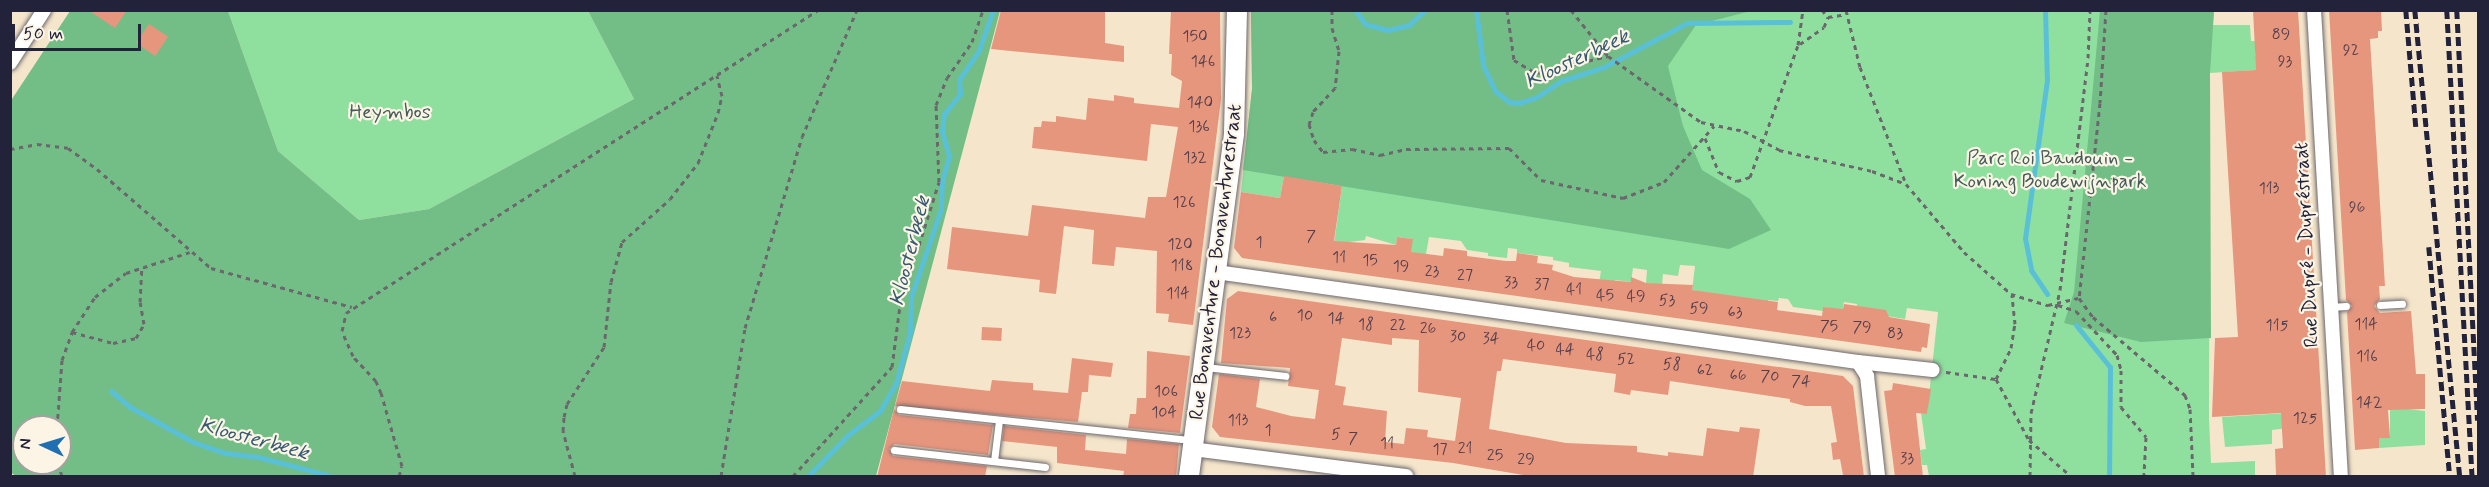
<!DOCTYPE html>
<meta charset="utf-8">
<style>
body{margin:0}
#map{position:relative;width:2489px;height:487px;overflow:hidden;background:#f5e6cb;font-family:Mynerve,sans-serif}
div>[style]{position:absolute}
.green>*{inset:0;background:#8fe09f}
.forest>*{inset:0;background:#73be86}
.stream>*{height:5px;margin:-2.5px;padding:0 2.5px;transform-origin:2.5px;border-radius:2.5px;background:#59c0d7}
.building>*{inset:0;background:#e7967e;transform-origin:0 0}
.path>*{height:3px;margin-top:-1.5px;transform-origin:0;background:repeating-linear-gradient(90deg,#6c676d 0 4.5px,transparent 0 9px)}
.roads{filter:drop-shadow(0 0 2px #6c676d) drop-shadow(0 0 2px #6c676d)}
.lane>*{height:7px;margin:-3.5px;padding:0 3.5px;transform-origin:3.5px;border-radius:3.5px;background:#fff}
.street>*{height:14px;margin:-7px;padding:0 7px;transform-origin:7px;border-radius:7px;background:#fff}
.secondary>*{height:20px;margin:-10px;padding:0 10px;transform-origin:10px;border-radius:10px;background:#fff}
.rail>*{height:4.5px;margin-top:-2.25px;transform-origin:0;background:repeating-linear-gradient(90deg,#22223b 0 9px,transparent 0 13.5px)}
span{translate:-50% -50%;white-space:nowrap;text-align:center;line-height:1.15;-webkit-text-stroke:4.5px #fcf5e5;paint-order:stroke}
.number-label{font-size:16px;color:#533f4c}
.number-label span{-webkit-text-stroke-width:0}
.park-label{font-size:20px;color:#435b59}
.street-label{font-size:20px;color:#22223b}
.water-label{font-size:21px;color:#355972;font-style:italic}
.frame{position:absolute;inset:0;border:12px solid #22223b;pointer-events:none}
.north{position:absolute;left:12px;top:415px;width:60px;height:60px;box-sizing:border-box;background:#fcf5e5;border:2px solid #a5a1a1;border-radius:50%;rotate:274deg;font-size:16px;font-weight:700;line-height:24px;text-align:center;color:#22223b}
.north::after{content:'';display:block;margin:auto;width:21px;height:27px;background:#1f6fb2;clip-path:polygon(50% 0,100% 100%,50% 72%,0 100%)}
.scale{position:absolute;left:12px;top:24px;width:129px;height:27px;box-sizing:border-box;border:3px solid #22223b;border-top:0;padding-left:8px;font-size:18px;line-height:21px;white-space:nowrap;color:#22223b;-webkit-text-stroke:4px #fcf5e5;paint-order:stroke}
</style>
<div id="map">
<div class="green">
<div style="clip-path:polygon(228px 11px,588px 11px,634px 99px,429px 209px,359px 220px,278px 151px)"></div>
<div style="clip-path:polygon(1251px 11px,2214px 11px,2213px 25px,2250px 25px,2251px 41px,2257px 41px,2255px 56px,2268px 55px,2256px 70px,2210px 73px,2209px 418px,2211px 463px,2255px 461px,2255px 476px,1929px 476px,1927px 465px,1922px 465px,1920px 450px,1926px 449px,1921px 413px,1927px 414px,1938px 312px,1907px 308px,1905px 319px,1856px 311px,1857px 304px,1844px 302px,1842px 313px,1824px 307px,1823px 311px,1793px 307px,1788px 299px,1779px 298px,1778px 301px,1768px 300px,1768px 306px,1692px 290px,1695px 266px,1680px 265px,1678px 276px,1663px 274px,1662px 285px,1646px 283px,1647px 270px,1633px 268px,1631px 282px,1615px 280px,1614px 285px,1599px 283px,1601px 271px,1569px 267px,1569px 263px,1553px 260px,1553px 257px,1517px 253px,1517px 249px,1508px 248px,1507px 258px,1488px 256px,1488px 253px,1467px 250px,1461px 241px,1429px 237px,1425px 260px,1410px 254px,1412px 239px,1397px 237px,1396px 245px,1366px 236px,1365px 240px,1334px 244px,1342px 186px,1284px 176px,1280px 198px,1241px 192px,1252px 89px)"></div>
<div style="clip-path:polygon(2390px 407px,2425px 411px,2425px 445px,2379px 448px,2379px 438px,2390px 437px)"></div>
<div style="clip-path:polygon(2287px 413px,2288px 428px,2272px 430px,2272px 444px,2225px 447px,2222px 417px)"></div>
</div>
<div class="forest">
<div style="clip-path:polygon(evenodd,70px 11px,228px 11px,278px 151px,359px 220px,429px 209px,634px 99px,588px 11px,1000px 11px,876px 476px,16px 476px,10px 472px,10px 102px,70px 11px,24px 427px,60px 427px,60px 463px,24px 463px,24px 427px)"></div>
<div style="clip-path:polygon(1251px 11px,1751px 11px,1696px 25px,1668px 66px,1683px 126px,1702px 170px,1750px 199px,1771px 230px,1729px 249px,1243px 170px,1252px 89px)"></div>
<div style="clip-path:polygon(2100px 11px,2214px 11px,2210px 73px,2211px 338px,2141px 342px,2064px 323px,2074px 292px)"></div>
</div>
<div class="stream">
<div style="left:1355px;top:10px;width:17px;rotate:54deg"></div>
<div style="left:1365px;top:24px;width:24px;rotate:15deg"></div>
<div style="left:1388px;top:30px;width:22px;rotate:-13deg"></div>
<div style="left:1409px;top:25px;width:22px;rotate:-43deg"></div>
<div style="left:1476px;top:10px;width:55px;rotate:82.7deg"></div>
<div style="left:1483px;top:65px;width:29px;rotate:65deg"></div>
<div style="left:1495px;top:91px;width:18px;rotate:38deg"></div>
<div style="left:1509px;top:102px;width:10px;rotate:6deg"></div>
<div style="left:1519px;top:103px;width:19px;rotate:-18deg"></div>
<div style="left:1537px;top:97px;width:29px;rotate:-34deg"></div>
<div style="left:1561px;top:81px;width:45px;rotate:-18deg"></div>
<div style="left:1604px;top:67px;width:94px;rotate:-27.9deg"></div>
<div style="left:1687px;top:23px;width:103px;rotate:-0.6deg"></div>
<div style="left:2045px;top:10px;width:70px;rotate:88.4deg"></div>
<div style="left:2047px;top:80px;width:160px;rotate:97.9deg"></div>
<div style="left:2025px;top:238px;width:33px;rotate:79deg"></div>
<div style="left:2031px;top:270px;width:29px;rotate:56deg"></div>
<div style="left:2076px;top:325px;width:54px;rotate:51deg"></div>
<div style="left:2110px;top:367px;width:109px;rotate:90.5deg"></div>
<div style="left:111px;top:391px;width:25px;rotate:40deg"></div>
<div style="left:130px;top:407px;width:72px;rotate:29.1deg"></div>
<div style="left:193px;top:442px;width:34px;rotate:19deg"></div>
<div style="left:225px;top:453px;width:33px;rotate:7deg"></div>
<div style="left:258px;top:457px;width:75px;rotate:14.6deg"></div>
<div style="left:808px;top:476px;width:57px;rotate:-45.7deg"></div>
<div style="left:848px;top:435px;width:40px;rotate:-37deg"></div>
<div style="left:880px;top:411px;width:32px;rotate:-60deg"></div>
<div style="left:896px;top:383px;width:53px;rotate:-74.6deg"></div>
<div style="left:910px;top:332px;width:35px;rotate:-88deg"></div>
<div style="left:911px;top:297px;width:93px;rotate:-71.2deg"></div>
<div style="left:941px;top:209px;width:28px;rotate:-88deg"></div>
<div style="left:942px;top:181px;width:26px;rotate:-74deg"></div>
<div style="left:949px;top:156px;width:26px;rotate:-106deg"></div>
<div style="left:942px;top:131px;width:17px;rotate:-83deg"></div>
<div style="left:944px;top:114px;width:26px;rotate:-51deg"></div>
<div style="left:960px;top:94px;width:14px;rotate:-94deg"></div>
<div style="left:959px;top:80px;width:36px;rotate:-56deg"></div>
<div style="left:979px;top:50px;width:42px;rotate:-70.7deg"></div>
</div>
<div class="building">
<div style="clip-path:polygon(88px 10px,127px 10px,115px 28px)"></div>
<div style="clip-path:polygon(1001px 10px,1105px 10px,1105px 43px,1124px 46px,1124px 62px,991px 49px)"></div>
<div style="clip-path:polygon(1171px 10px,1220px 10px,1221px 99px,1193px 325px,1168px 322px,1169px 314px,1156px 313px,1157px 251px,1116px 247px,1114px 266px,1092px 264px,1094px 230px,1064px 226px,1056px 294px,1039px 292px,1040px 280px,947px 269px,952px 227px,1028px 236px,1032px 205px,1145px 218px,1148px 197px,1166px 197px,1178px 127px,1151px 124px,1147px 161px,1032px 148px,1034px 127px,1041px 127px,1042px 121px,1056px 122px,1056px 116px,1086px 120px,1088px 98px,1114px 101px,1114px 95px,1134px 98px,1134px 103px,1179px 108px,1182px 81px,1171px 75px,1172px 54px,1169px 54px)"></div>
<div style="clip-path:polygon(2253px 10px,2298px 10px,2326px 477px,2276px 475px,2275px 449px,2283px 448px,2281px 413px,2212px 417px,2215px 338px,2238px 337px,2222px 72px,2256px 70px)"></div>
<div style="clip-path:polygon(2329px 10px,2381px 10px,2382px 31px,2378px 31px,2378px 38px,2370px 39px,2385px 286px,2379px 286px,2380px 299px,2374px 306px,2380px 313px,2411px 311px,2416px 374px,2425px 374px,2425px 409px,2388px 410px,2390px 438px,2379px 438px,2379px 448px,2355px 450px,2347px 312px,2352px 306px,2346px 300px)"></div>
<div style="left:149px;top:24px;width:23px;height:23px;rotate:34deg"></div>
<div style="clip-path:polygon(1284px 176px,1342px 186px,1334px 241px,1396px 245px,1397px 237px,1413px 239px,1411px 252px,1443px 256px,1444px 248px,1467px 251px,1467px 256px,1506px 261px,1516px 261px,1517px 253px,1538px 256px,1537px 263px,1553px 265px,1552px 270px,1574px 277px,1631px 282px,1631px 277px,1646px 283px,1693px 285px,1692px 290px,1778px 302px,1777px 310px,1822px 316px,1823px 307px,1843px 309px,1844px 304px,1886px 310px,1889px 317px,1930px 324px,1927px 348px,1922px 347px,1921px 352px,1242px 258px,1234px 248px,1241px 192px,1280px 198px)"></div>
<div style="clip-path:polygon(evenodd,1238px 291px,1843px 376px,1853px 386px,1864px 477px,1843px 475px,1840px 459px,1833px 460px,1831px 443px,1837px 442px,1831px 406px,1805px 406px,1790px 402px,1790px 399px,1670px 381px,1668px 395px,1631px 390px,1630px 395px,1614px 392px,1616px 374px,1503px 359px,1501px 371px,1497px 371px,1489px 429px,1566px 443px,1637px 446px,1637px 452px,1668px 456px,1668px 452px,1703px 456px,1707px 428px,1739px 432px,1740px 427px,1760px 429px,1753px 477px,1535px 477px,1453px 463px,1220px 437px,1212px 427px,1219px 374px,1260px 379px,1256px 407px,1291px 416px,1315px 419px,1319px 390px,1288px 386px,1290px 368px,1221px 363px,1227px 299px,1238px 291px,1342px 338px,1392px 345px,1392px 338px,1419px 340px,1418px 392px,1461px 398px,1455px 441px,1427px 437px,1428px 430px,1406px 428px,1404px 444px,1385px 442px,1387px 411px,1343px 405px,1346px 387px,1335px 385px,1342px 338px)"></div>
<div style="left:982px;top:327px;width:20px;height:13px;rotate:3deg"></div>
<div style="clip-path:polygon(1147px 351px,1190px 356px,1180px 433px,1128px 428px,1130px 414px,1136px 414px,1137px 398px,1146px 398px)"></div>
<div style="clip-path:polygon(1072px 358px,1113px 363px,1111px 377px,1089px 375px,1088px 392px,1082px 392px,1078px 422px,895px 406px,902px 381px,990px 391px,992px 380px,1016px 382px,1033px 383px,1033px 390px,1068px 393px)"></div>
<div style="clip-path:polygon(1893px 383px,1931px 389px,1927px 414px,1916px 413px,1923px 477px,1895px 477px,1884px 391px,1892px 390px)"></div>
<div style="clip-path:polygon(894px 409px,899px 415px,993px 425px,988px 455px,895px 444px,889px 449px,893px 456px,987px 466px,985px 477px,877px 477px)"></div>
<div style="clip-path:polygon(1004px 426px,1086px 435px,1085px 450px,1126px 454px,1127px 439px,1179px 444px,1176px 477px,1123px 477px,1124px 471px,1057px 463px,1057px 447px,1002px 441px)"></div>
</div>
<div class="path">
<div style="left:1332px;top:10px;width:18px;rotate:90deg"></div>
<div style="left:1332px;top:28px;width:24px;rotate:73deg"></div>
<div style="left:1339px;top:51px;width:37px;rotate:96deg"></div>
<div style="left:1335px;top:88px;width:33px;rotate:133deg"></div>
<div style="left:1313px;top:112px;width:13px;rotate:108deg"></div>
<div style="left:1309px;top:124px;width:17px;rotate:73deg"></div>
<div style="left:1314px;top:140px;width:15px;rotate:53deg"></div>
<div style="left:1323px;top:152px;width:29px;rotate:-6deg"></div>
<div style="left:1352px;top:149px;width:29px;rotate:12deg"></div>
<div style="left:1380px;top:155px;width:27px;rotate:-13deg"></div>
<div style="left:1406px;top:149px;width:103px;rotate:-0.6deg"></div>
<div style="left:1509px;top:148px;width:45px;rotate:45deg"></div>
<div style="left:1541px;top:180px;width:84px;rotate:12.4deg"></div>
<div style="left:1623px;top:198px;width:44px;rotate:-21.3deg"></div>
<div style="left:1664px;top:182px;width:75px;rotate:-48.2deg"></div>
<div style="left:1507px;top:10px;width:50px;rotate:82deg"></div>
<div style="left:1514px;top:60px;width:26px;rotate:31deg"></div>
<div style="left:1536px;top:73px;width:74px;rotate:-13.3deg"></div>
<div style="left:1571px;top:10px;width:59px;rotate:51.2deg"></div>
<div style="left:1608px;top:56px;width:114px;rotate:35.4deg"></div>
<div style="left:1701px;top:122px;width:44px;rotate:11.8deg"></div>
<div style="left:1744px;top:131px;width:40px;rotate:28deg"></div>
<div style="left:1779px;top:150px;width:95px;rotate:12.7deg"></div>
<div style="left:1872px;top:171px;width:36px;rotate:21deg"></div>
<div style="left:1822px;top:10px;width:9px;rotate:49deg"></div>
<div style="left:1828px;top:17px;width:18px;rotate:-9deg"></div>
<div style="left:1846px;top:10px;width:59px;rotate:76.2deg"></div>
<div style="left:1860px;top:67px;width:126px;rotate:68.5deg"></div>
<div style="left:1906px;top:184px;width:89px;rotate:49.5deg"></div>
<div style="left:1964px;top:252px;width:63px;rotate:41.8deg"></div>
<div style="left:2011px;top:294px;width:39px;rotate:17deg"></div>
<div style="left:2048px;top:305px;width:31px;rotate:-13deg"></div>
<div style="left:2106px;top:10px;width:93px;rotate:93.7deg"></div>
<div style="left:2100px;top:103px;width:196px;rotate:96.1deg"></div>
<div style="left:2079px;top:298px;width:24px;rotate:54deg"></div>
<div style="left:2093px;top:317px;width:121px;rotate:40.3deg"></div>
<div style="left:2185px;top:395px;width:15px;rotate:70deg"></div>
<div style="left:2190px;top:409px;width:67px;rotate:87.4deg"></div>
<div style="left:1800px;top:44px;width:29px;rotate:-35deg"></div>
<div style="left:1824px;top:27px;width:11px;rotate:-68deg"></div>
<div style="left:1705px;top:138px;width:37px;rotate:68deg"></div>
<div style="left:1719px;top:172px;width:20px;rotate:27deg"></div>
<div style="left:1737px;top:181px;width:14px;rotate:-17deg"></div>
<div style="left:1750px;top:177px;width:140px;rotate:-70deg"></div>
<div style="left:1798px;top:45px;width:35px;rotate:-82deg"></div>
<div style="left:10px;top:149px;width:27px;rotate:-10deg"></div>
<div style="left:37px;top:144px;width:31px;rotate:7deg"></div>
<div style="left:68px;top:148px;width:36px;rotate:36deg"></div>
<div style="left:97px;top:169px;width:151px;rotate:41deg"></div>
<div style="left:211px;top:268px;width:146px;rotate:15.5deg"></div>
<div style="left:2058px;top:305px;width:19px;rotate:18deg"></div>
<div style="left:2076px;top:311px;width:60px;rotate:47deg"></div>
<div style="left:2117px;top:355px;width:16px;rotate:75deg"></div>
<div style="left:2121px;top:370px;width:37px;rotate:90deg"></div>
<div style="left:2121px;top:407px;width:39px;rotate:50deg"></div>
<div style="left:2146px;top:437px;width:39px;rotate:93deg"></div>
<div style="left:72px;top:332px;width:42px;rotate:15deg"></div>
<div style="left:113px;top:343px;width:24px;rotate:-12deg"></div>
<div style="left:136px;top:338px;width:16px;rotate:-60deg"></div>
<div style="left:144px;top:324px;width:22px;rotate:-100deg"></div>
<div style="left:140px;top:302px;width:35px;rotate:-87deg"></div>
<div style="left:1946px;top:372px;width:50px;rotate:8deg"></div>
<div style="left:1996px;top:379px;width:69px;rotate:61.6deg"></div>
<div style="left:2029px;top:440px;width:55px;rotate:40.6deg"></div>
<div style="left:1996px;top:379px;width:34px;rotate:-64deg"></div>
<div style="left:2011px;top:348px;width:24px;rotate:-81deg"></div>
<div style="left:2015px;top:324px;width:29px;rotate:-96deg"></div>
<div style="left:57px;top:427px;width:67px;rotate:-85.7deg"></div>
<div style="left:62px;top:360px;width:30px;rotate:-70deg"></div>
<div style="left:72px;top:332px;width:42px;rotate:-56.7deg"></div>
<div style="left:95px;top:297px;width:39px;rotate:-38deg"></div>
<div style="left:126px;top:273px;width:67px;rotate:-18.2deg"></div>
<div style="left:58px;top:463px;width:14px;rotate:73deg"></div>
<div style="left:399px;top:476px;width:10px;rotate:-73deg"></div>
<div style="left:402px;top:466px;width:76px;rotate:-106deg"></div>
<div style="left:381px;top:393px;width:13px;rotate:-113deg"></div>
<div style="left:376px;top:381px;width:34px;rotate:-133deg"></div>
<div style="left:353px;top:356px;width:27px;rotate:-114deg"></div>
<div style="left:342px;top:331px;width:18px;rotate:-77deg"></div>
<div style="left:346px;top:313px;width:561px;rotate:-32.7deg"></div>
<div style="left:575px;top:476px;width:47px;rotate:-104.9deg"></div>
<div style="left:563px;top:431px;width:14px;rotate:-86deg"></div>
<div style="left:564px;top:417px;width:13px;rotate:-77deg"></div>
<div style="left:567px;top:404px;width:68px;rotate:-57deg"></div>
<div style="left:604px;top:347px;width:65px;rotate:-83.9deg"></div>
<div style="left:611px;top:282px;width:41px;rotate:-74.6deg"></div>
<div style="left:622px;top:242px;width:64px;rotate:-41.9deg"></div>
<div style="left:670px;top:199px;width:46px;rotate:-52.1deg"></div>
<div style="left:698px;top:163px;width:54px;rotate:-68.2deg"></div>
<div style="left:718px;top:113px;width:17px;rotate:-77deg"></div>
<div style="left:722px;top:96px;width:21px;rotate:-104deg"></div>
<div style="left:721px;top:476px;width:150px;rotate:-80.8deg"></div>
<div style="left:745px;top:328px;width:199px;rotate:-73.4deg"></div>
<div style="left:802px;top:137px;width:138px;rotate:-66.6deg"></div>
<div style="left:793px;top:476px;width:147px;rotate:-47.8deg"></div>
<div style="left:892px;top:367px;width:63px;rotate:-82.6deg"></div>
<div style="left:900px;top:305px;width:129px;rotate:-72.4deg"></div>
<div style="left:939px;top:182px;width:77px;rotate:-92.2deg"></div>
<div style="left:936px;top:105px;width:29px;rotate:-68deg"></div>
<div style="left:947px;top:78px;width:44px;rotate:-55.2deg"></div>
<div style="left:972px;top:42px;width:34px;rotate:-71deg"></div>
<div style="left:2030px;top:476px;width:63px;rotate:-89.1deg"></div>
<div style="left:2031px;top:413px;width:126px;rotate:-76.7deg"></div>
<div style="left:2060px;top:290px;width:234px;rotate:-83.1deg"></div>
<div style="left:2088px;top:58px;width:48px;rotate:-87.6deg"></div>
</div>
<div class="roads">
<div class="lane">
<div style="left:2380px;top:305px;width:22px;rotate:-3deg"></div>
<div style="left:2330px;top:307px;width:16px;rotate:-4deg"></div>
<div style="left:1205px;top:367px;width:81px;rotate:6.3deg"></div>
<div style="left:900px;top:409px;width:293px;rotate:6.1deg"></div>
<div style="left:894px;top:450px;width:152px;rotate:6.4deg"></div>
<div style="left:994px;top:461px;width:41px;rotate:-83deg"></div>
</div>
<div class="street">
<div style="left:2314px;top:10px;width:467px;rotate:86.7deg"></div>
<div style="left:10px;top:63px;width:63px;rotate:-57.3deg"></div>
<div style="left:1216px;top:272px;width:648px;rotate:7.98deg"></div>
<div style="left:1858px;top:362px;width:17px;rotate:57deg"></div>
<div style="left:1867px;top:376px;width:101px;rotate:83.7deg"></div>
<div style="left:1858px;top:362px;width:75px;rotate:6.1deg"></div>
<div style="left:1192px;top:449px;width:216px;rotate:7.2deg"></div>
</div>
<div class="secondary">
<div style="left:1189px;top:476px;width:346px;rotate:-82.5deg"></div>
<div style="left:1234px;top:133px;width:123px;rotate:-88.6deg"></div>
</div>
</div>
<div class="rail">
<div style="left:2406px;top:10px;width:117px;rotate:85.1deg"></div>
<div style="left:2415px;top:10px;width:468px;rotate:84.5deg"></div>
<div style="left:2447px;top:10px;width:467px;rotate:86.9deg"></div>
<div style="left:2457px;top:10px;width:411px;rotate:87.1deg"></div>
<div style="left:2429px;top:247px;width:230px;rotate:84.8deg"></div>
</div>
<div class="number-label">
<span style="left:2281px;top:35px">89</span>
<span style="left:1195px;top:37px">150</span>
<span style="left:2351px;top:51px">92</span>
<span style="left:1203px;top:62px">146</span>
<span style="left:2285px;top:62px">93</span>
<span style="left:1200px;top:103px">140</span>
<span style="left:1199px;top:127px">136</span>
<span style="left:1195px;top:158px">132</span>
<span style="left:2269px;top:189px">113</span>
<span style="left:1184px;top:203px">126</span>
<span style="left:2357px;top:208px">96</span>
<span style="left:1311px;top:237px">7</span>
<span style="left:1259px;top:243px">1</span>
<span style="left:1180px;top:245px">120</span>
<span style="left:1339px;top:258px">11</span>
<span style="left:1370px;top:261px">15</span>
<span style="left:1182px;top:266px">118</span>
<span style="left:1401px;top:267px">19</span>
<span style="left:1432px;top:272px">23</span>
<span style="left:1465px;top:276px">27</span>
<span style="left:1511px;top:283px">33</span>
<span style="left:1542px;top:285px">37</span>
<span style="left:1574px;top:290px">41</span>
<span style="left:1178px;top:294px">114</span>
<span style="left:1605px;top:296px">45</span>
<span style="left:1636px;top:297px">49</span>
<span style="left:1667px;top:301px">53</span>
<span style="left:1699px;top:309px">59</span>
<span style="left:1735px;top:313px">63</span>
<span style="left:1305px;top:316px">10</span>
<span style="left:1273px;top:318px">6</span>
<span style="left:1336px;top:319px">14</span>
<span style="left:1366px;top:325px">18</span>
<span style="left:2366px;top:325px">114</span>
<span style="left:1398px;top:326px">22</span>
<span style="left:2277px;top:326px">115</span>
<span style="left:1829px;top:327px">75</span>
<span style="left:1862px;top:328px">79</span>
<span style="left:1428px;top:329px">26</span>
<span style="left:1240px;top:334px">123</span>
<span style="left:1895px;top:334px">83</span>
<span style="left:1458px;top:337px">30</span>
<span style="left:1491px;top:339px">34</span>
<span style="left:1536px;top:346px">40</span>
<span style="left:1565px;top:350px">44</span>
<span style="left:1595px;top:355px">48</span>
<span style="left:2367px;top:357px">116</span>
<span style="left:1626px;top:360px">52</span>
<span style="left:1672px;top:365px">58</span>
<span style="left:1705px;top:371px">62</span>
<span style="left:1738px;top:376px">66</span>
<span style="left:1770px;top:377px">70</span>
<span style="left:1801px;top:382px">74</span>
<span style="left:1166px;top:392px">106</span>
<span style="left:2369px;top:403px">142</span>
<span style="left:1164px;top:413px">104</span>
<span style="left:2305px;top:419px">125</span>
<span style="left:1238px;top:421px">113</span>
<span style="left:1268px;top:431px">1</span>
<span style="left:1336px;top:435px">5</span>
<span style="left:1353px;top:439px">7</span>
<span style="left:1387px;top:444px">11</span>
<span style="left:1465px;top:449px">21</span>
<span style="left:1440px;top:450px">17</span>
<span style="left:1495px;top:456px">25</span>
<span style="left:1907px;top:459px">33</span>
<span style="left:1526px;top:460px">29</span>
</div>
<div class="park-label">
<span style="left:390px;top:112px">Heymbos</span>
<span style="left:2050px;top:170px">Parc Roi Baudouin -<br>Koning Boudewijnpark</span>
</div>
<div class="street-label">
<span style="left:2307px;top:245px;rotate:-93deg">Rue Dupré - Dupréstraat</span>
<span style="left:1216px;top:262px;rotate:-83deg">Rue Bonaventure - Bonaventurestraat</span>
</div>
<div class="water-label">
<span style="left:1577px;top:59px;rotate:-25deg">Kloosterbeek</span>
<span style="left:910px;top:251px;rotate:-76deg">Kloosterbeek</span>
<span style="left:254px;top:439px;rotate:15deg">Kloosterbeek</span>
</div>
<div class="frame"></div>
<div class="north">N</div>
<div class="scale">50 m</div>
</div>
